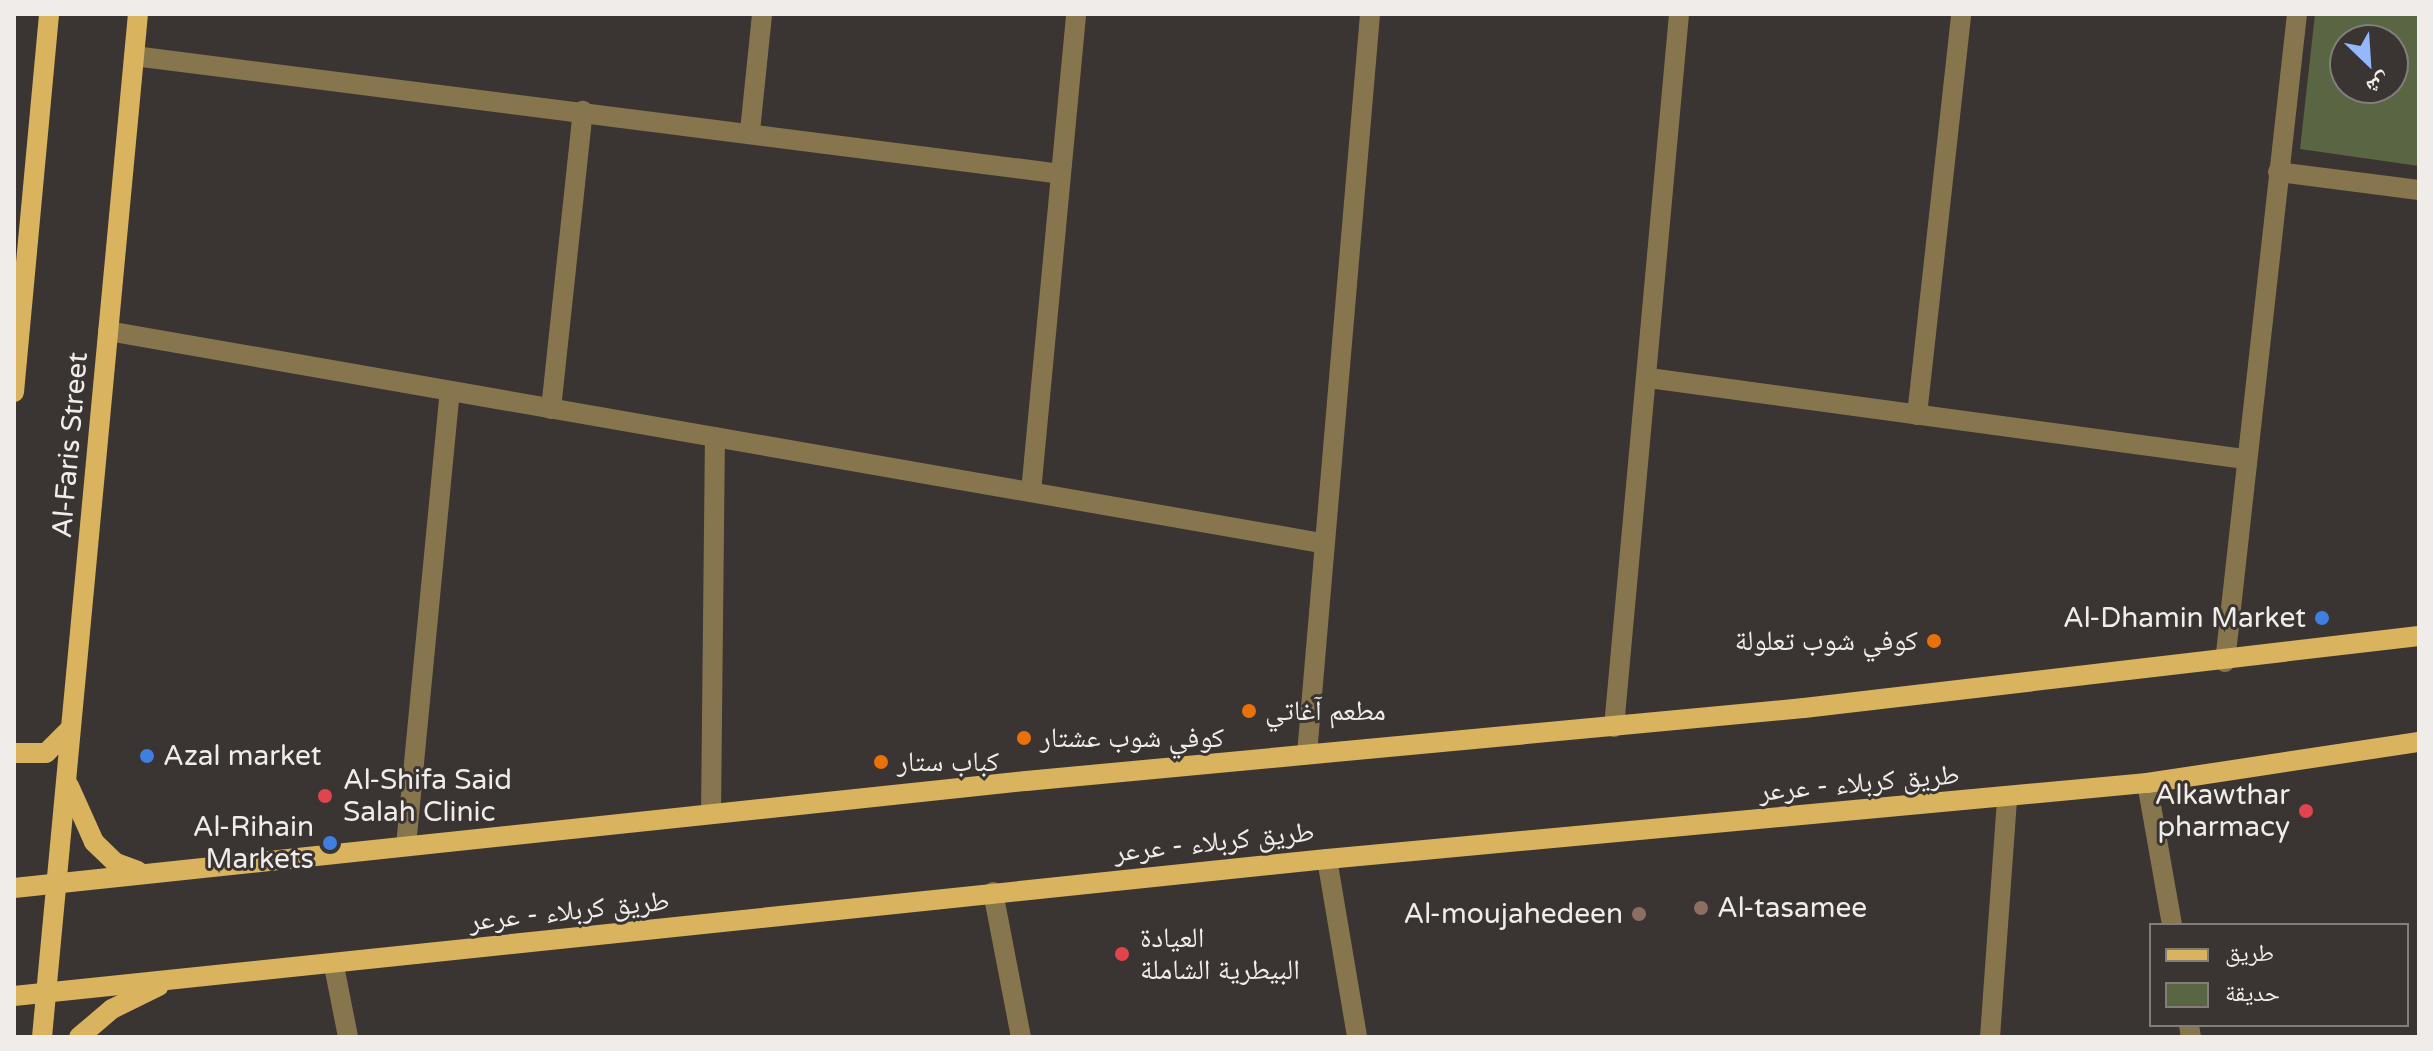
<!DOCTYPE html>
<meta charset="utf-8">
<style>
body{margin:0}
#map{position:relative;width:2433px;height:1051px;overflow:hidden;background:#3a3432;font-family:"Varela Round","Noto Naskh Arabic",sans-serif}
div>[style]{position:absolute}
.green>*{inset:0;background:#5a6544}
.minor>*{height:20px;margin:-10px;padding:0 10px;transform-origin:10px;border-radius:10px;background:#87754e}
.major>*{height:20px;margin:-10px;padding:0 10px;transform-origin:10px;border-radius:10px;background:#d9b35d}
.dots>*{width:22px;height:22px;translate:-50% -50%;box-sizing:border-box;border:4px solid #3a3432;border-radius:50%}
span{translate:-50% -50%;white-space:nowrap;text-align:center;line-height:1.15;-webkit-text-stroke:6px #3a3432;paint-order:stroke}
.street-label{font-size:28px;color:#efecea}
.poi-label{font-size:28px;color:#efecea}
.right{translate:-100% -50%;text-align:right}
.left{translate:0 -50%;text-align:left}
.frame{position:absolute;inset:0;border:16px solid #efecea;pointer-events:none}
.legend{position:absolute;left:2149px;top:923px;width:260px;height:104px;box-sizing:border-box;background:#3a3432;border:2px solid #827e7c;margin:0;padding:10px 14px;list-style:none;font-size:24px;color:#efecea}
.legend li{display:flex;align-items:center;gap:16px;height:40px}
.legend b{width:40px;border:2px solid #827e7c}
.north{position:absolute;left:2329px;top:24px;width:80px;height:80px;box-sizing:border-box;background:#3a3432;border:2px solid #827e7c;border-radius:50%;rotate:155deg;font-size:22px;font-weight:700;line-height:32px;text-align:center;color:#efecea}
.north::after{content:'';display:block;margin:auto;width:28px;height:36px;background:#94b7fd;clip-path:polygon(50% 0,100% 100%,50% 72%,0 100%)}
</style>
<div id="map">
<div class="green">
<div style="clip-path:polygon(evenodd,2315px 14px,2419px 14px,2419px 166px,2300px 149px,2315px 14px,2345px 40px,2393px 40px,2393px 88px,2345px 88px,2345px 40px)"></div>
</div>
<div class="minor">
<div style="left:134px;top:56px;width:934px;rotate:7.25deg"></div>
<div style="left:750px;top:131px;width:118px;rotate:-84.1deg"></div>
<div style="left:2278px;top:172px;width:142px;rotate:7.3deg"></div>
<div style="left:108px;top:331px;width:1232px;rotate:9.91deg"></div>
<div style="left:1649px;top:378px;width:600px;rotate:7.75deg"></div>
<div style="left:551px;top:409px;width:300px;rotate:-83.9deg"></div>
<div style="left:1917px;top:415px;width:403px;rotate:-83.7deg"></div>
<div style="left:1031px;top:492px;width:480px;rotate:-84.6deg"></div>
<div style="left:2225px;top:662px;width:652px;rotate:-83.66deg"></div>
<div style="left:1614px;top:727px;width:716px;rotate:-84.79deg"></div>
<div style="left:1307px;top:754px;width:743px;rotate:-85.13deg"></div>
<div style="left:2147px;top:783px;width:144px;rotate:80deg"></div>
<div style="left:711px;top:814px;width:377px;rotate:-89.4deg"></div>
<div style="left:406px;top:846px;width:457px;rotate:-84.5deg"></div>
<div style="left:1327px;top:859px;width:181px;rotate:80.4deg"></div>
<div style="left:993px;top:892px;width:148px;rotate:79.1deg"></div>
<div style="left:334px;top:966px;width:72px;rotate:78.8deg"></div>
<div style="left:2189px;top:1025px;width:12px;rotate:81deg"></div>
<div style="left:1990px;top:1037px;width:241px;rotate:-85.9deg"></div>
</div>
<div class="major">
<div style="left:14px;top:392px;width:380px;rotate:-84.7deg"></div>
<div style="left:14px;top:753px;width:32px"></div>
<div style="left:46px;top:753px;width:34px;rotate:-45deg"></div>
<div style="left:69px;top:786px;width:61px;rotate:65.9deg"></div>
<div style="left:94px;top:842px;width:30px;rotate:44deg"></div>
<div style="left:116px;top:863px;width:23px;rotate:20deg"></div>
<div style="left:14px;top:888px;width:1018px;rotate:-6.04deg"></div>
<div style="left:1026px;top:781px;width:781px;rotate:-5.36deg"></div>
<div style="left:1804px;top:708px;width:619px;rotate:-6.68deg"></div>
<div style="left:14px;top:996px;width:1320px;rotate:-5.96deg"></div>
<div style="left:1327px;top:859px;width:824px;rotate:-5.3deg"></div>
<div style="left:2147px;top:783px;width:275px;rotate:-8.6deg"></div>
<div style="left:42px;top:1037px;width:1027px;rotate:-84.64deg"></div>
<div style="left:79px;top:1037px;width:43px;rotate:-40.3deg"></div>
<div style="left:112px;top:1009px;width:52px;rotate:-26.1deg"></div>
</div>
<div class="dots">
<div style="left:2322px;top:618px;background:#3f7fe0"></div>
<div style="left:1934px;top:641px;background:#e8710a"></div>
<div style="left:1249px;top:711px;background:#e8710a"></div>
<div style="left:1024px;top:738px;background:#e8710a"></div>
<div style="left:147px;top:756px;background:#3f7fe0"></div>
<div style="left:881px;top:762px;background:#e8710a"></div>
<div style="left:325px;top:796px;background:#e0444e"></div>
<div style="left:2306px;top:811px;background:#e0444e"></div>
<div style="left:330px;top:843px;background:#3f7fe0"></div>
<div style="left:1701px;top:908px;background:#8d6e63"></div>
<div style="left:1639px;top:914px;background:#8d6e63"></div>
<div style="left:1122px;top:954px;background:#e0444e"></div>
</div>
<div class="street-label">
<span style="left:70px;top:445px;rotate:-85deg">Al-Faris Street</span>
<span style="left:1859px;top:783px;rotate:-5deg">طريق كربلاء - عرعر</span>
<span style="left:1214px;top:842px;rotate:-6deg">طريق كربلاء - عرعر</span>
<span style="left:569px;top:911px;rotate:-6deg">طريق كربلاء - عرعر</span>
</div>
<div class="poi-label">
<span class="right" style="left:2306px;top:618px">Al-Dhamin Market</span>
<span class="right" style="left:1918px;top:641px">كوفي شوب تعلولة</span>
<span class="left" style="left:1265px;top:711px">مطعم آغاتي</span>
<span class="left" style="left:1040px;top:738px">كوفي شوب عشتار</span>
<span class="left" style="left:163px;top:756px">Azal market</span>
<span class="left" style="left:897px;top:762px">كباب ستار</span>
<span class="left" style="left:343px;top:796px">Al-Shifa Said<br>Salah Clinic</span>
<span class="right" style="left:2290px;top:811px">Alkawthar<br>pharmacy</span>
<span class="right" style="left:314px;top:843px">Al-Rihain<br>Markets</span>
<span class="left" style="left:1717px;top:908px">Al-tasamee</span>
<span class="right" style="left:1623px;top:914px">Al-moujahedeen</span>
<span class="left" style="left:1140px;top:954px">العيادة<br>البيطرية الشاملة</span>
</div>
<div class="frame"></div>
<ul class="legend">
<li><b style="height:10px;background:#d9b35d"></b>طريق</li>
<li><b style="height:22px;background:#5a6544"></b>حديقة</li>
</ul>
<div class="north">ش</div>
</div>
